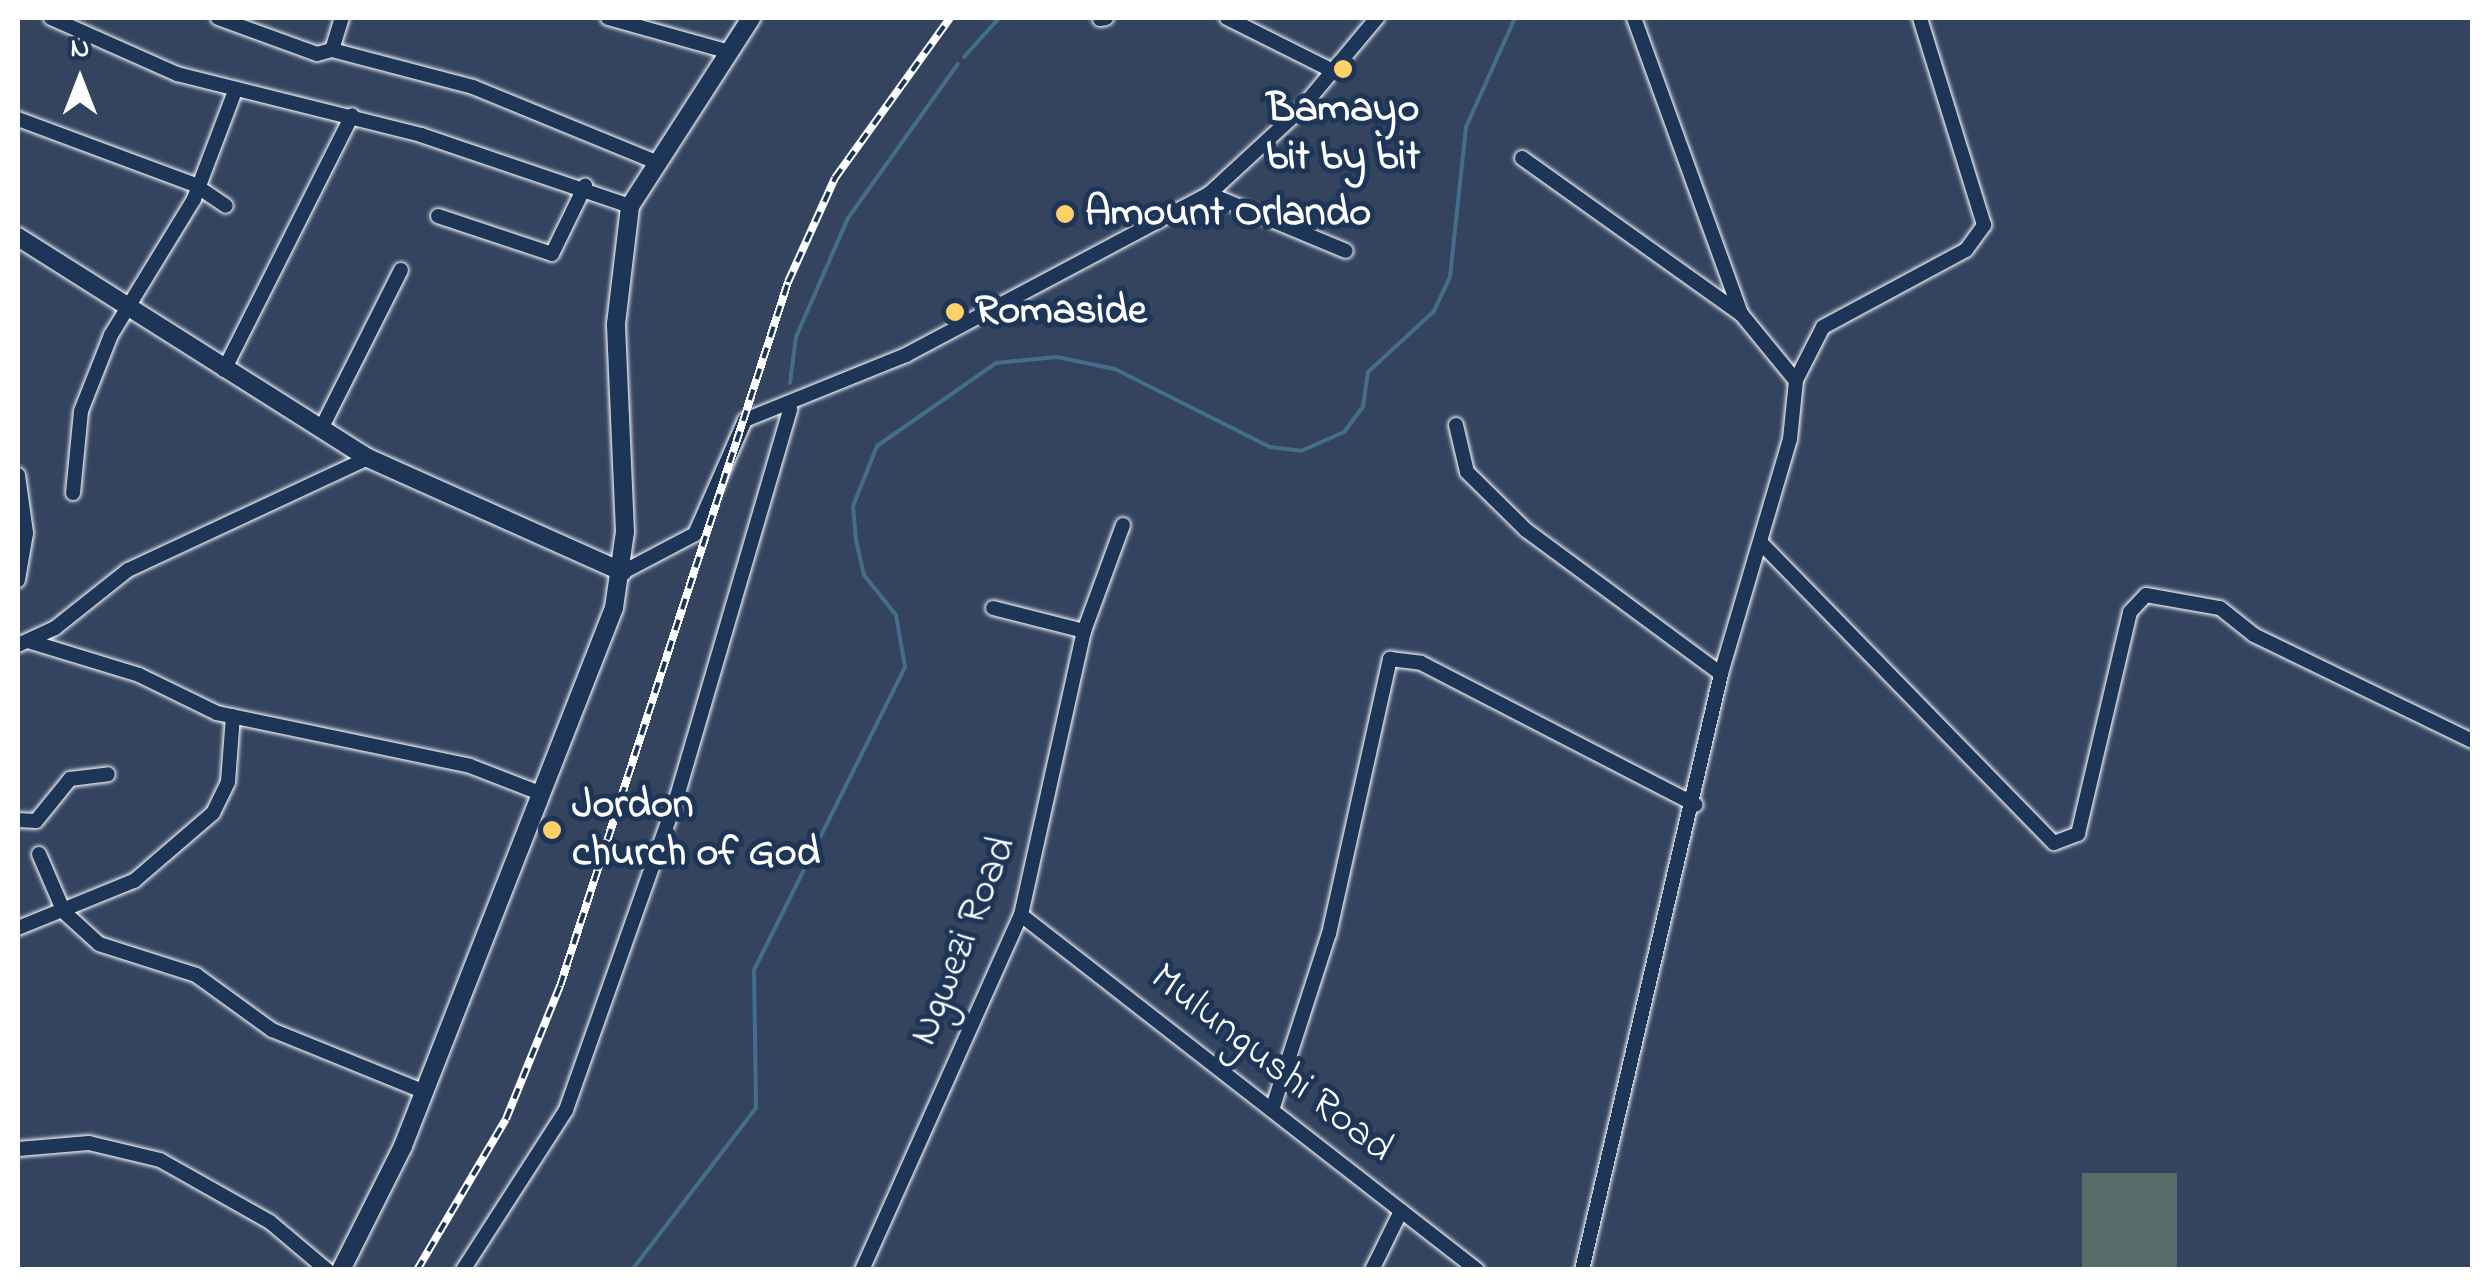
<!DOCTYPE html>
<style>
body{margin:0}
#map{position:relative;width:2490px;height:1287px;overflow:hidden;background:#34445f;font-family:"Indie Flower",sans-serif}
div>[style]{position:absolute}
.green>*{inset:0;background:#566c68;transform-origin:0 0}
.stream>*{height:4px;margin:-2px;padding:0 2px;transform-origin:2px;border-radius:2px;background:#446f8a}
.roads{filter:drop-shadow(0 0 2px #fff) drop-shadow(0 0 2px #fff)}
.minor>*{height:14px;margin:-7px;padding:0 7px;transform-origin:7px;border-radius:7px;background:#1d3557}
.tertiary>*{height:18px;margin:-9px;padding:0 9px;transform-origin:9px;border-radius:9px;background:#1d3557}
.rail>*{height:8px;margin-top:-4px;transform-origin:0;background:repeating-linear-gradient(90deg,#1d3557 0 11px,#fff 0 22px);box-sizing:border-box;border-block:2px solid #fff}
.dots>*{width:28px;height:28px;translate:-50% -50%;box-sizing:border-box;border:5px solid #1d3557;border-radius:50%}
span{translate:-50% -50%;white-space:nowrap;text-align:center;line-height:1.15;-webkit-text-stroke:10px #1d3557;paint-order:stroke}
.poi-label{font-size:42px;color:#fff;font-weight:700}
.left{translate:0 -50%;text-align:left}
.street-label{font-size:42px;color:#fff}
.frame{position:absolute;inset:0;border:20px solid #fff;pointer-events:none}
.north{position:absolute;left:30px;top:30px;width:100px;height:100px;-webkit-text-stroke:8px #1d3557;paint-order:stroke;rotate:0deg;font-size:28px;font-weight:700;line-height:40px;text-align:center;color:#fff}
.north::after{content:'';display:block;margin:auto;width:35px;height:45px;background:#fff;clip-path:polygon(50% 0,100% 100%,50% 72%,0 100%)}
</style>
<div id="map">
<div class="green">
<div style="left:2082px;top:1173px;width:95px;height:96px"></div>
</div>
<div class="stream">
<div style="left:724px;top:44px;width:31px;rotate:-58deg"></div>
<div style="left:964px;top:57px;width:52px;rotate:-48.1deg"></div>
<div style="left:790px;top:383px;width:46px;rotate:-82.6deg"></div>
<div style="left:796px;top:337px;width:130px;rotate:-66.4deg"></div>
<div style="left:848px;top:218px;width:189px;rotate:-54.5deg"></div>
<div style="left:632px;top:1270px;width:204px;rotate:-52.6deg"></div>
<div style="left:756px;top:1108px;width:138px;rotate:-90.8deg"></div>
<div style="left:754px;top:970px;width:339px;rotate:-63.5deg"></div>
<div style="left:905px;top:667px;width:53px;rotate:-99.8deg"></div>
<div style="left:896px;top:615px;width:51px;rotate:-128.7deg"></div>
<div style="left:864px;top:575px;width:36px;rotate:-103deg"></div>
<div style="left:856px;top:540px;width:34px;rotate:-95deg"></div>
<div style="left:853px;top:506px;width:65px;rotate:-68.2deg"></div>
<div style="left:877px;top:446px;width:145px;rotate:-34.9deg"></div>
<div style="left:996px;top:363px;width:61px;rotate:-5.6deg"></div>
<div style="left:1057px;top:357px;width:59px;rotate:11.7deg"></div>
<div style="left:1115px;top:369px;width:174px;rotate:26.7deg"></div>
<div style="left:1270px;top:447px;width:31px;rotate:7deg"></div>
<div style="left:1301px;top:451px;width:47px;rotate:-23.8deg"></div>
<div style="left:1344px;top:432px;width:31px;rotate:-53deg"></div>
<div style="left:1363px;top:407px;width:35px;rotate:-82deg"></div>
<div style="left:1368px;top:372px;width:90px;rotate:-42.7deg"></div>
<div style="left:1434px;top:311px;width:38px;rotate:-65deg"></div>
<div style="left:1450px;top:277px;width:151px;rotate:-83.9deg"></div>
<div style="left:1466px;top:127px;width:120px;rotate:-65.8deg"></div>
</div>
<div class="roads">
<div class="minor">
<div style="left:51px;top:18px;width:138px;rotate:24deg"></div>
<div style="left:177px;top:74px;width:252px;rotate:14deg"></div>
<div style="left:421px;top:135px;width:221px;rotate:18.8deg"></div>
<div style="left:218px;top:18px;width:105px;rotate:20deg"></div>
<div style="left:317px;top:54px;width:16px;rotate:-15deg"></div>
<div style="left:332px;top:50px;width:146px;rotate:14.7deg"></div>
<div style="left:473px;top:87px;width:195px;rotate:22.3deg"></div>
<div style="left:608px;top:18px;width:123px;rotate:15.6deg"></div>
<div style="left:1227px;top:18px;width:119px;rotate:26.6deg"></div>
<div style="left:1634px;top:18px;width:315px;rotate:70.1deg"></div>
<div style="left:1100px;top:19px;width:6px;rotate:-9deg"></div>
<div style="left:332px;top:50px;width:34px;rotate:-73deg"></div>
<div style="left:18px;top:119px;width:189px;rotate:20.4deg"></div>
<div style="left:195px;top:185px;width:37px;rotate:34deg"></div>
<div style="left:1522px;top:158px;width:270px;rotate:35.5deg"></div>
<div style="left:1742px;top:315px;width:85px;rotate:50.7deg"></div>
<div style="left:1796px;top:381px;width:58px;rotate:95.9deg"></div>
<div style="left:1790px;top:439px;width:245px;rotate:106.4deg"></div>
<div style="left:1721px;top:674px;width:612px;rotate:103.13deg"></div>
<div style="left:1209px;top:194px;width:148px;rotate:22.6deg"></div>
<div style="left:438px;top:216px;width:120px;rotate:18.4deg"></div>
<div style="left:552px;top:254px;width:76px;rotate:-64.1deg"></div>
<div style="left:224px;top:370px;width:285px;rotate:-63.3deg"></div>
<div style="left:1796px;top:380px;width:59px;rotate:-63deg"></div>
<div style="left:1823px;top:327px;width:162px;rotate:-28.3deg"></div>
<div style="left:1966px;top:250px;width:31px;rotate:-54deg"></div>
<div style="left:1984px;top:225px;width:217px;rotate:-107.2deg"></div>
<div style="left:1456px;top:425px;width:48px;rotate:76.8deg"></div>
<div style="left:1467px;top:472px;width:83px;rotate:44.5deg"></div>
<div style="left:1526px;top:530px;width:242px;rotate:36.4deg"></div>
<div style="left:321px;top:429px;width:178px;rotate:-63.3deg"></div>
<div style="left:18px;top:475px;width:59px;rotate:82.1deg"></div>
<div style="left:26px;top:533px;width:48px;rotate:99.7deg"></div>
<div style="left:73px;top:493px;width:82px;rotate:-84.4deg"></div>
<div style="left:81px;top:411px;width:82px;rotate:-68.5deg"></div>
<div style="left:111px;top:335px;width:159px;rotate:-58.6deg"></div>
<div style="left:194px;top:199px;width:116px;rotate:-69.2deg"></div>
<div style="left:1761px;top:543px;width:419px;rotate:45.7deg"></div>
<div style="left:2054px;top:843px;width:26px;rotate:-21deg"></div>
<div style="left:2078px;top:834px;width:228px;rotate:-76.8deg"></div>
<div style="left:2130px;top:612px;width:23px;rotate:-47deg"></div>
<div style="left:2146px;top:595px;width:75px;rotate:10deg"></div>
<div style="left:2220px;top:608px;width:43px;rotate:38.5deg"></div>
<div style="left:2254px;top:635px;width:242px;rotate:25.9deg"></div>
<div style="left:623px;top:572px;width:81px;rotate:-27.8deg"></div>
<div style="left:695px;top:534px;width:124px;rotate:-66.3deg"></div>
<div style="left:745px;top:420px;width:174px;rotate:-22deg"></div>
<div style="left:906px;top:355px;width:343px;rotate:-28deg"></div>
<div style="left:1209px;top:194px;width:124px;rotate:-42.7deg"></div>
<div style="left:1300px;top:110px;width:120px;rotate:-50.1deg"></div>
<div style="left:993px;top:608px;width:94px;rotate:14.2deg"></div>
<div style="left:28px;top:641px;width:116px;rotate:17deg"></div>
<div style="left:139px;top:675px;width:87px;rotate:26deg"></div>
<div style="left:217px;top:713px;width:258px;rotate:11.8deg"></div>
<div style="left:470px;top:766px;width:72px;rotate:21.2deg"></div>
<div style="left:537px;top:792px;width:11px;rotate:75deg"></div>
<div style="left:18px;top:645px;width:41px;rotate:-24.7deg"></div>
<div style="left:55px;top:628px;width:93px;rotate:-38.5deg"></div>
<div style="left:128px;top:570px;width:265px;rotate:-25deg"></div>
<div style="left:18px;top:820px;width:18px;rotate:3deg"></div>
<div style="left:36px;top:821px;width:54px;rotate:-51deg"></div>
<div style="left:70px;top:779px;width:38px;rotate:-7deg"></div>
<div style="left:39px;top:854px;width:63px;rotate:66.7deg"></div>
<div style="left:64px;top:912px;width:47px;rotate:42.4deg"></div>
<div style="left:99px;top:944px;width:102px;rotate:17.7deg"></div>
<div style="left:196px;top:975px;width:94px;rotate:35.9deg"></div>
<div style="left:272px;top:1030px;width:162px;rotate:22.1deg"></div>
<div style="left:1021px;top:915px;width:578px;rotate:37.9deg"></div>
<div style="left:18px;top:928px;width:125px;rotate:-22.1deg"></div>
<div style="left:134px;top:881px;width:104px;rotate:-40.7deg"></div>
<div style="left:213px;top:813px;width:34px;rotate:-64deg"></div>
<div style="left:228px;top:782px;width:66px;rotate:-85.7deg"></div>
<div style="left:1272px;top:1110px;width:185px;rotate:-72.1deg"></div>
<div style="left:1329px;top:934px;width:282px;rotate:-77.5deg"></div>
<div style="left:1390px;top:659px;width:31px;rotate:7deg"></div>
<div style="left:1421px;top:663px;width:309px;rotate:27.3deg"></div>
<div style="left:18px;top:1149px;width:71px;rotate:-4.8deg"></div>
<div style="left:89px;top:1143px;width:73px;rotate:13.5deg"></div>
<div style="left:160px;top:1160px;width:126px;rotate:29.4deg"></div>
<div style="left:270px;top:1222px;width:75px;rotate:40.1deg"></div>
<div style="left:463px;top:1270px;width:190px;rotate:-57.2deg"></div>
<div style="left:566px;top:1110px;width:329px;rotate:-70.5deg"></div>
<div style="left:676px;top:800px;width:407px;rotate:-73.7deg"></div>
<div style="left:862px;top:1270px;width:389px;rotate:-65.9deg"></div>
<div style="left:1021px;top:915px;width:291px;rotate:-77.5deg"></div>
<div style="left:1084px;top:631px;width:113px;rotate:-69.8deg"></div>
<div style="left:1372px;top:1270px;width:66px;rotate:-63.8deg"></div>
</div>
<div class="tertiary">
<div style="left:18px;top:237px;width:414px;rotate:32.3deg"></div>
<div style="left:368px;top:458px;width:279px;rotate:24.1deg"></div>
<div style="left:341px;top:1270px;width:139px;rotate:-63.4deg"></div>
<div style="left:403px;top:1146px;width:578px;rotate:-68.59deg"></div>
<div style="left:614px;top:608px;width:77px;rotate:-81.8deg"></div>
<div style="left:625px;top:532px;width:208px;rotate:-92.5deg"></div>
<div style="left:616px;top:324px;width:119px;rotate:-83.2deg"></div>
<div style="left:630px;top:206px;width:224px;rotate:-57.2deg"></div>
</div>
</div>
<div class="rail">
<div style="left:417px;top:1270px;width:175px;rotate:-59.5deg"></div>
<div style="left:506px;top:1119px;width:144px;rotate:-67.9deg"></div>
<div style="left:560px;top:986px;width:740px;rotate:-72.05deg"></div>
<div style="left:788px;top:282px;width:114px;rotate:-65.7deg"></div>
<div style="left:835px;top:178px;width:197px;rotate:-54.3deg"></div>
</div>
<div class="dots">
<div style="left:1343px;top:69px;background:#ffd166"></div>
<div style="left:1065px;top:214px;background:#ffd166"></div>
<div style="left:955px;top:312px;background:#ffd166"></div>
<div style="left:552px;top:830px;background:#ffd166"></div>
</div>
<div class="poi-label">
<span style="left:1343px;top:134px">Bamayo<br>bit by bit</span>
<span class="left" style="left:1085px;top:214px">Amount Orlando</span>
<span class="left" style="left:975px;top:312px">Romaside</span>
<span class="left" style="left:572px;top:830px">Jordon<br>church of God</span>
</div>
<div class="street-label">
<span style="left:964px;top:941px;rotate:-68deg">Ngwezi Road</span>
<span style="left:1271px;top:1064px;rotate:38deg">Mulungushi Road</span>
</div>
<div class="frame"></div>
<div class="north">N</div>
</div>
